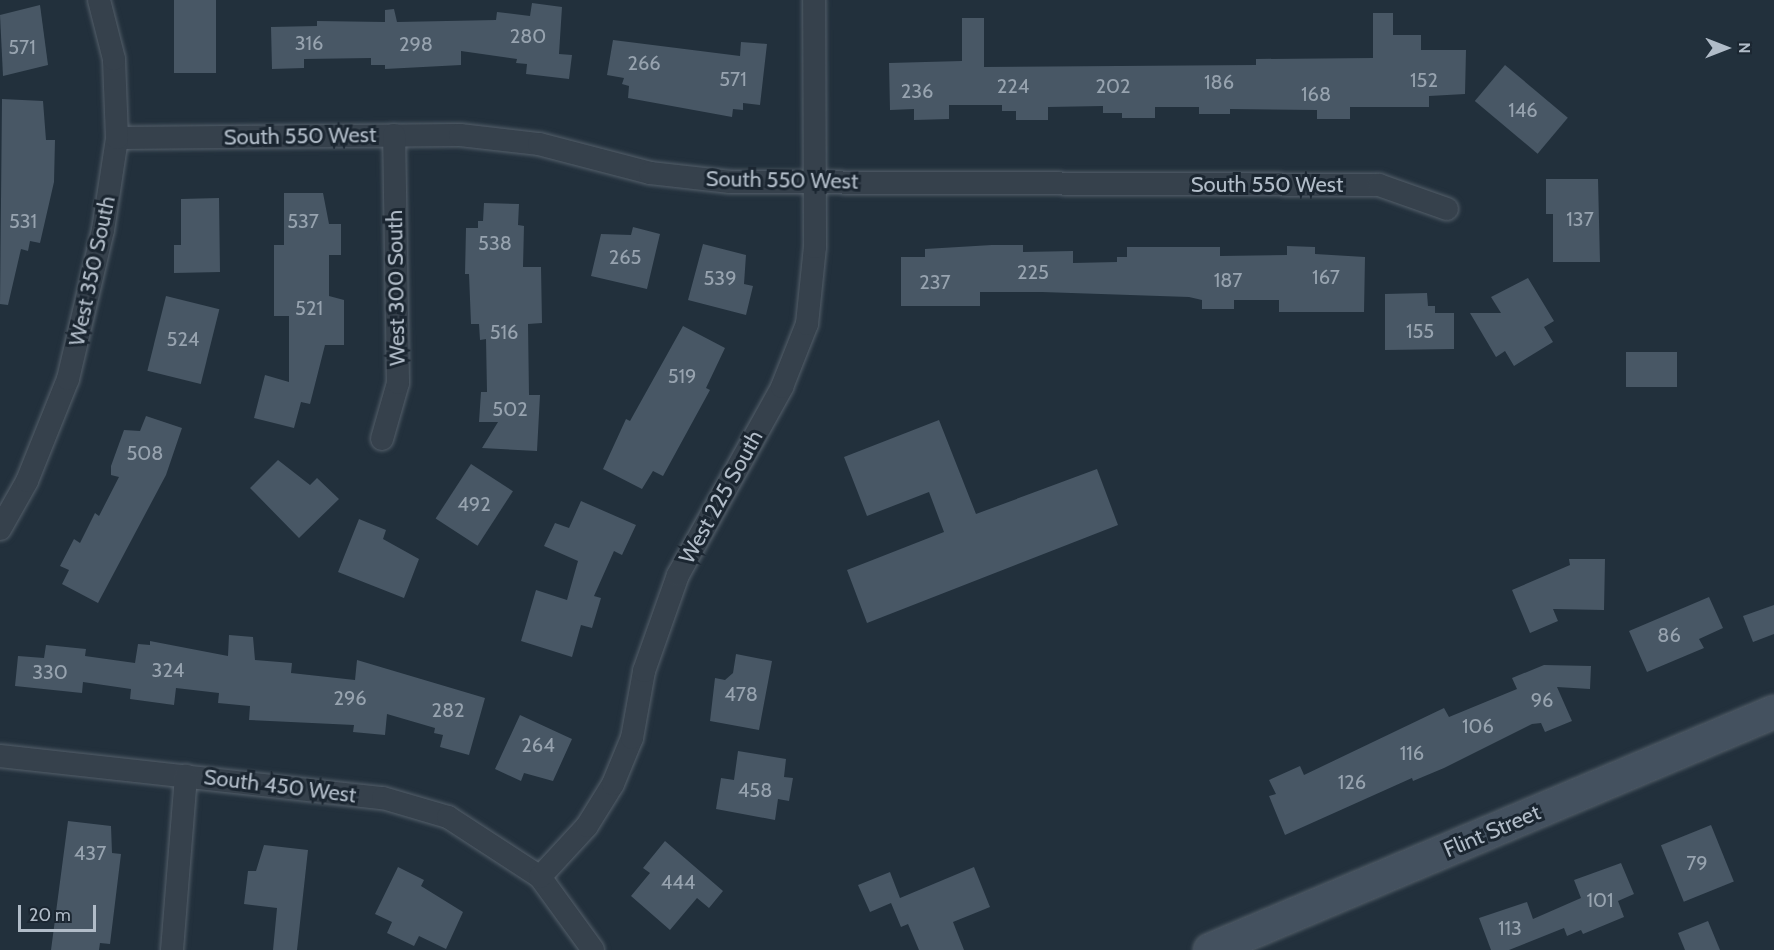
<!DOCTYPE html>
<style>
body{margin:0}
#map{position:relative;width:1774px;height:950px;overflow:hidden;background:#22303c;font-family:Cabin,sans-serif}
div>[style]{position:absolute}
.building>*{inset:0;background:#485765;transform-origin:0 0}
.roads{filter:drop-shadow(0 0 2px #545f6a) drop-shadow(0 0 2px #545f6a)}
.street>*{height:22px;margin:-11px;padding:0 11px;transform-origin:11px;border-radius:11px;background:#36414c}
.secondary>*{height:32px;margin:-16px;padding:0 16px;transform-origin:16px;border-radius:16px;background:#44515f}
span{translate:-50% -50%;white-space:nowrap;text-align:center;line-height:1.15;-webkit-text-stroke:6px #1b2631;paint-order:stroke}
.number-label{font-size:20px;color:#97a3af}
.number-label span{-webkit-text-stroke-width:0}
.street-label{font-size:22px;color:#b1bcc8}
.north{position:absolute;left:1696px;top:18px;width:60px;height:60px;-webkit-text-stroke:4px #1b2631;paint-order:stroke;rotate:90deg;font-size:16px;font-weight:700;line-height:24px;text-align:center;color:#b1bcc8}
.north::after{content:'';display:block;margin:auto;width:21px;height:27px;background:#b1bcc8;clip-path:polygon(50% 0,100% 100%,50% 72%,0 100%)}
.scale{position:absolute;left:18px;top:905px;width:78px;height:27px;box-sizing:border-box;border:3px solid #b1bcc8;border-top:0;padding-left:8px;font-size:18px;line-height:21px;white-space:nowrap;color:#b1bcc8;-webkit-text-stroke:4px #1b2631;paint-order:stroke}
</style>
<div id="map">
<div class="building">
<div style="left:174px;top:0;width:42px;height:73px"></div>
<div style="clip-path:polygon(532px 3px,562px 7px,559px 54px,572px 55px,569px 79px,526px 74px,527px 64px,516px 63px,517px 59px,461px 51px,461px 65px,385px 69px,385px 65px,371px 65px,371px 58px,304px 59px,304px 68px,272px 69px,271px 27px,317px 26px,317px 21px,385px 22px,385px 10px,394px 9px,397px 22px,496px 20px,497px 12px,530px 16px)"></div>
<div style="clip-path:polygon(40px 5px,48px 65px,3px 76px,0 15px)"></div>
<div style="clip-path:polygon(1373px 13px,1393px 13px,1393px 35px,1421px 35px,1421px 50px,1466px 50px,1465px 94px,1429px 96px,1429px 107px,1350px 107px,1350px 119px,1317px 119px,1317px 110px,1230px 109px,1230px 114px,1199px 114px,1199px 107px,1155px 107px,1155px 118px,1122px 118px,1122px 113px,1103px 113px,1103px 106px,1048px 107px,1048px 120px,1016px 120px,1016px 111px,1002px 111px,1002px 105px,949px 105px,949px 119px,914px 120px,914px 109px,890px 110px,889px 63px,962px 61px,962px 18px,984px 18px,984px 67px,1256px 65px,1256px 59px,1373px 58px)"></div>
<div style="clip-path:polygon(613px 40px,740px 56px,741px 42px,767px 44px,760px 105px,743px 103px,743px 110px,733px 109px,732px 117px,628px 98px,629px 86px,622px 84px,624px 78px,607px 75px)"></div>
<div style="left:1505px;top:65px;width:82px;height:47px;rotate:40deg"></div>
<div style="clip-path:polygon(2px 99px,43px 101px,46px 140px,55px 140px,54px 182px,40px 243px,30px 241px,28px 251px,21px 249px,8px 305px,0 304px)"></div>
<div style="clip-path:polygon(1546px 179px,1598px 179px,1600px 262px,1553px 262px,1553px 214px,1546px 214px)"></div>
<div style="clip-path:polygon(284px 193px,323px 193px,329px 224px,341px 224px,341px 255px,329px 255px,329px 296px,344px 300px,344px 345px,325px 345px,310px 404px,301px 402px,294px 428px,254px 418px,265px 375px,289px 382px,289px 316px,274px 316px,274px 245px,284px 245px)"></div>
<div style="clip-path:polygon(219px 198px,220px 272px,174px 273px,174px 245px,181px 245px,181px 199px)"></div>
<div style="clip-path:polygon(484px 203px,519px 204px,518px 225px,524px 226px,523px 267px,541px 267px,542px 323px,528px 324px,529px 395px,540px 395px,537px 451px,482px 448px,498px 422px,479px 422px,481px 392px,487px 392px,486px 339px,480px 340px,479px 324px,471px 324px,469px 274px,465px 274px,466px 228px,478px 228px,478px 221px,483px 221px)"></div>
<div style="clip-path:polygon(633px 227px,660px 234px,647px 289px,591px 276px,601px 234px,631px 235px)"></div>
<div style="clip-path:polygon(703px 244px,746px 255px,744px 284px,753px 286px,746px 315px,688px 300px)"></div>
<div style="clip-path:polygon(992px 245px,1023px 245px,1023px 252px,1073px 251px,1073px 263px,1117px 262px,1117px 257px,1127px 257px,1127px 247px,1220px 247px,1220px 256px,1287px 255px,1287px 246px,1315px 247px,1315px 254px,1365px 257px,1364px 312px,1279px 312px,1279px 300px,1234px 300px,1234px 309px,1202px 309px,1202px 300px,1189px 297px,1042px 292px,980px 292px,980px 306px,901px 306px,901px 257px,925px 257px,925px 249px)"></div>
<div style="clip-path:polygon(1528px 278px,1554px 321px,1544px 327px,1553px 342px,1514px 366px,1505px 351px,1496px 357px,1470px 313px,1501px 313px,1491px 297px)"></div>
<div style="clip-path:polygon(1427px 293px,1428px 306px,1435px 306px,1435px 313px,1454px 313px,1454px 349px,1385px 350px,1385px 294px)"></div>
<div style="left:166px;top:296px;width:55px;height:77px;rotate:14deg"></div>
<div style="clip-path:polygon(683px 326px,725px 348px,706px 388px,710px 390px,663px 476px,653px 471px,642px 489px,603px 469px,626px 419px,630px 421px)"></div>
<div style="left:1626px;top:352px;width:51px;height:35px"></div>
<div style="clip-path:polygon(146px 416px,182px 428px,166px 475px,98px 603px,62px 584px,69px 570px,60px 566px,74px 539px,80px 543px,95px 513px,99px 516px,119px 477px,111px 475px,111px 466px,124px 430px,140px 431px)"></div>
<div style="clip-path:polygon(939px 420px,976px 514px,1097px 469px,1118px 525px,867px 623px,847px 570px,944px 532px,929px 492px,867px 516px,844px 457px)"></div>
<div style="clip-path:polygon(278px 460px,310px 485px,317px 478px,339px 499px,299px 538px,250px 488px)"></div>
<div style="left:471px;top:464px;width:50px;height:65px;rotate:33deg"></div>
<div style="clip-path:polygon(581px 501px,636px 525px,622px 555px,614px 551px,594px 596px,601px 598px,592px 628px,581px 625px,572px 657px,521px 641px,536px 590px,567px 600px,578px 561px,544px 546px,555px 523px,569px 528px)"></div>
<div style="clip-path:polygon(359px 519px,386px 530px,383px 539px,419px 559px,404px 598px,338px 572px)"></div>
<div style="clip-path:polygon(1569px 559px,1605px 559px,1604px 610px,1553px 609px,1558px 621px,1530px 633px,1512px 590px,1570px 565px)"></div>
<div style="clip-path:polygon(1709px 597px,1723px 628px,1699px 639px,1704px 648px,1647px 672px,1629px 631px)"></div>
<div style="clip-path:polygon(1774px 605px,1774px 634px,1753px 642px,1743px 616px)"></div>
<div style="clip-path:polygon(229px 635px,253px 637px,255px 660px,292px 663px,291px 673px,355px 680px,357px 660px,485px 698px,469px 755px,440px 747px,443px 735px,434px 733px,435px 728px,387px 714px,385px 735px,353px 732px,354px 725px,249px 720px,250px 706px,218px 703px,219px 693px,176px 688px,174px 705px,130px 699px,131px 689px,83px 682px,82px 693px,15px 686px,18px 656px,44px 658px,46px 645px,86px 649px,85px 656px,135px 663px,138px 644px,150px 645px,150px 641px,228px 656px)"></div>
<div style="clip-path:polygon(736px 654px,772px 661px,759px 730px,710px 721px,715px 678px,725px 680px,733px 673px)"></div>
<div style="clip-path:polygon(1544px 665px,1591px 666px,1590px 689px,1557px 687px,1572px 721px,1545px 732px,1541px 723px,1532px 724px,1444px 768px,1413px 781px,1412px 778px,1285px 835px,1269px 796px,1276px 794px,1269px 780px,1300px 766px,1304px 775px,1444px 708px,1449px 717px,1517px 689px,1512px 678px)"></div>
<div style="clip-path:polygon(520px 715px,572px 739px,553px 781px,524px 773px,521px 781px,495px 769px)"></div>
<div style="clip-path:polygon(738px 751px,786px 759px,784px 777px,793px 778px,789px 801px,778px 799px,775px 820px,716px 809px,721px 778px,734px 780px)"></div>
<div style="clip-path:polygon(68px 821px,111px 826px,112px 853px,121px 854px,110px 944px,100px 943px,99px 950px,51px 950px)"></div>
<div style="left:1711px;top:825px;width:61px;height:54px;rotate:68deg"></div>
<div style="clip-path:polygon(665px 841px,723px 891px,709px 908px,697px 898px,670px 930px,631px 896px,650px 873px,643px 868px)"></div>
<div style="clip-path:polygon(264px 845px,308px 850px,297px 950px,273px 950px,277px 908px,244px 904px,248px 871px,256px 871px)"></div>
<div style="clip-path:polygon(1621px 863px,1634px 894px,1618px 901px,1624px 917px,1583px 934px,1581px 930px,1567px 936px,1564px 928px,1509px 950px,1491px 950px,1479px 918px,1527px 902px,1533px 919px,1581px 898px,1574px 880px)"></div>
<div style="clip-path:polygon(398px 867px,424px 880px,421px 886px,463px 912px,446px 949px,419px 936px,414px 946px,387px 933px,392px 922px,375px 914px)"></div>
<div style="clip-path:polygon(974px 867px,990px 907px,953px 922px,964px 950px,919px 950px,908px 924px,901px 927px,891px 903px,870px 912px,858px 885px,890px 872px,900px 898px)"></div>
<div style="clip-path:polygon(1708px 921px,1720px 950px,1685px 950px,1678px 933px)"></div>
</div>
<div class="roads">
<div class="street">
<div style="left:117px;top:138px;width:343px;rotate:-0.5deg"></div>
<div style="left:460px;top:135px;width:80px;rotate:6.5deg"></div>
<div style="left:539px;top:144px;width:115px;rotate:14.6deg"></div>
<div style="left:650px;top:173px;width:81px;rotate:6.4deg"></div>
<div style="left:730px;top:182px;width:649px;rotate:0.26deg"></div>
<div style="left:1379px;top:185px;width:72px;rotate:19.4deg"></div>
<div style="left:382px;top:439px;width:58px;rotate:-74.1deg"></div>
<div style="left:398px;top:383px;width:248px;rotate:-90.9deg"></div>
<div style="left:0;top:529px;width:55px;rotate:-60.6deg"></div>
<div style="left:27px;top:481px;width:110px;rotate:-68.1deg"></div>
<div style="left:68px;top:379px;width:153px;rotate:-76.8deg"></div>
<div style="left:103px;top:230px;width:93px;rotate:-81.3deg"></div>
<div style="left:117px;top:138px;width:79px;rotate:-92.2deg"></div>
<div style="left:114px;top:59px;width:61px;rotate:-104.3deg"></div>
<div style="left:0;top:756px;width:385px;rotate:6.3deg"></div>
<div style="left:383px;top:798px;width:68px;rotate:16.3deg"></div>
<div style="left:448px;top:817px;width:110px;rotate:33.1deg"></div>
<div style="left:540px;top:877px;width:90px;rotate:54deg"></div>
<div style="left:540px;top:877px;width:69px;rotate:-47.3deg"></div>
<div style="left:587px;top:826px;width:49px;rotate:-58.2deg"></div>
<div style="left:613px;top:784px;width:50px;rotate:-67.6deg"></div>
<div style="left:632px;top:738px;width:68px;rotate:-79.8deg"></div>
<div style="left:644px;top:671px;width:102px;rotate:-70.5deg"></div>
<div style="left:678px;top:575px;width:215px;rotate:-61deg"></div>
<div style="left:782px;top:387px;width:68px;rotate:-68.4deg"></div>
<div style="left:807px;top:324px;width:77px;rotate:-84.1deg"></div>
<div style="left:815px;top:247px;width:247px;rotate:-90.2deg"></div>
<div style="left:172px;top:950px;width:175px;rotate:-85.4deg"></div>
</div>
<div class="secondary">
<div style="left:1210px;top:950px;width:612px;rotate:-22.88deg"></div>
</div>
</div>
<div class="number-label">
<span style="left:528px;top:36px">280</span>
<span style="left:309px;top:43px">316</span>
<span style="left:416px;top:44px">298</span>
<span style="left:22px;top:47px">571</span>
<span style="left:644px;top:63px">266</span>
<span style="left:733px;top:79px">571</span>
<span style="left:1424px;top:80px">152</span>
<span style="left:1219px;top:82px">186</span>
<span style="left:1013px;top:86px">224</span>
<span style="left:1113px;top:86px">202</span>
<span style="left:917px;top:91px">236</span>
<span style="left:1316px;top:94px">168</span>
<span style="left:1523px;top:110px">146</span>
<span style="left:1580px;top:219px">137</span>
<span style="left:23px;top:221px">531</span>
<span style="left:303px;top:221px">537</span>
<span style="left:495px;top:243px">538</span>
<span style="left:625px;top:257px">265</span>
<span style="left:1033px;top:272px">225</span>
<span style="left:1326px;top:277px">167</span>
<span style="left:720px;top:278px">539</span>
<span style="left:1228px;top:280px">187</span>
<span style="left:935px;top:282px">237</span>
<span style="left:309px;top:308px">521</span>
<span style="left:1420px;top:331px">155</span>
<span style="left:504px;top:332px">516</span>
<span style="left:183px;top:339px">524</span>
<span style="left:682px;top:376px">519</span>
<span style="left:510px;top:409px">502</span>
<span style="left:145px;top:453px">508</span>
<span style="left:474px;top:504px">492</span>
<span style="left:1669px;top:635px">86</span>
<span style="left:168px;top:670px">324</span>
<span style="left:50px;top:672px">330</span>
<span style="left:741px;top:694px">478</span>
<span style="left:350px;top:698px">296</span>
<span style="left:1542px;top:700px">96</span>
<span style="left:448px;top:710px">282</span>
<span style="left:1478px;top:726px">106</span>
<span style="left:538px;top:745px">264</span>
<span style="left:1412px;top:753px">116</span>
<span style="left:1352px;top:782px">126</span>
<span style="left:755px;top:790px">458</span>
<span style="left:90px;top:853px">437</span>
<span style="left:1697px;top:863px">79</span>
<span style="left:678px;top:882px">444</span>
<span style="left:1600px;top:900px">101</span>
<span style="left:1510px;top:928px">113</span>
</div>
<div class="street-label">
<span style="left:300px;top:136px;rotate:-1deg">South 550 West</span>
<span style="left:782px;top:180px;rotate:1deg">South 550 West</span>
<span style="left:1267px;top:185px">South 550 West</span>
<span style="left:92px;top:271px;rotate:-78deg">West 350 South</span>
<span style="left:396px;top:288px;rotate:-91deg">West 300 South</span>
<span style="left:721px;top:497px;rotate:-61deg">West 225 South</span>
<span style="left:280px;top:786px;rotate:7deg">South 450 West</span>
<span style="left:1492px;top:831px;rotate:-23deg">Flint Street</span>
</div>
<div class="north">N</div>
<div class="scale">20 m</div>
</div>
